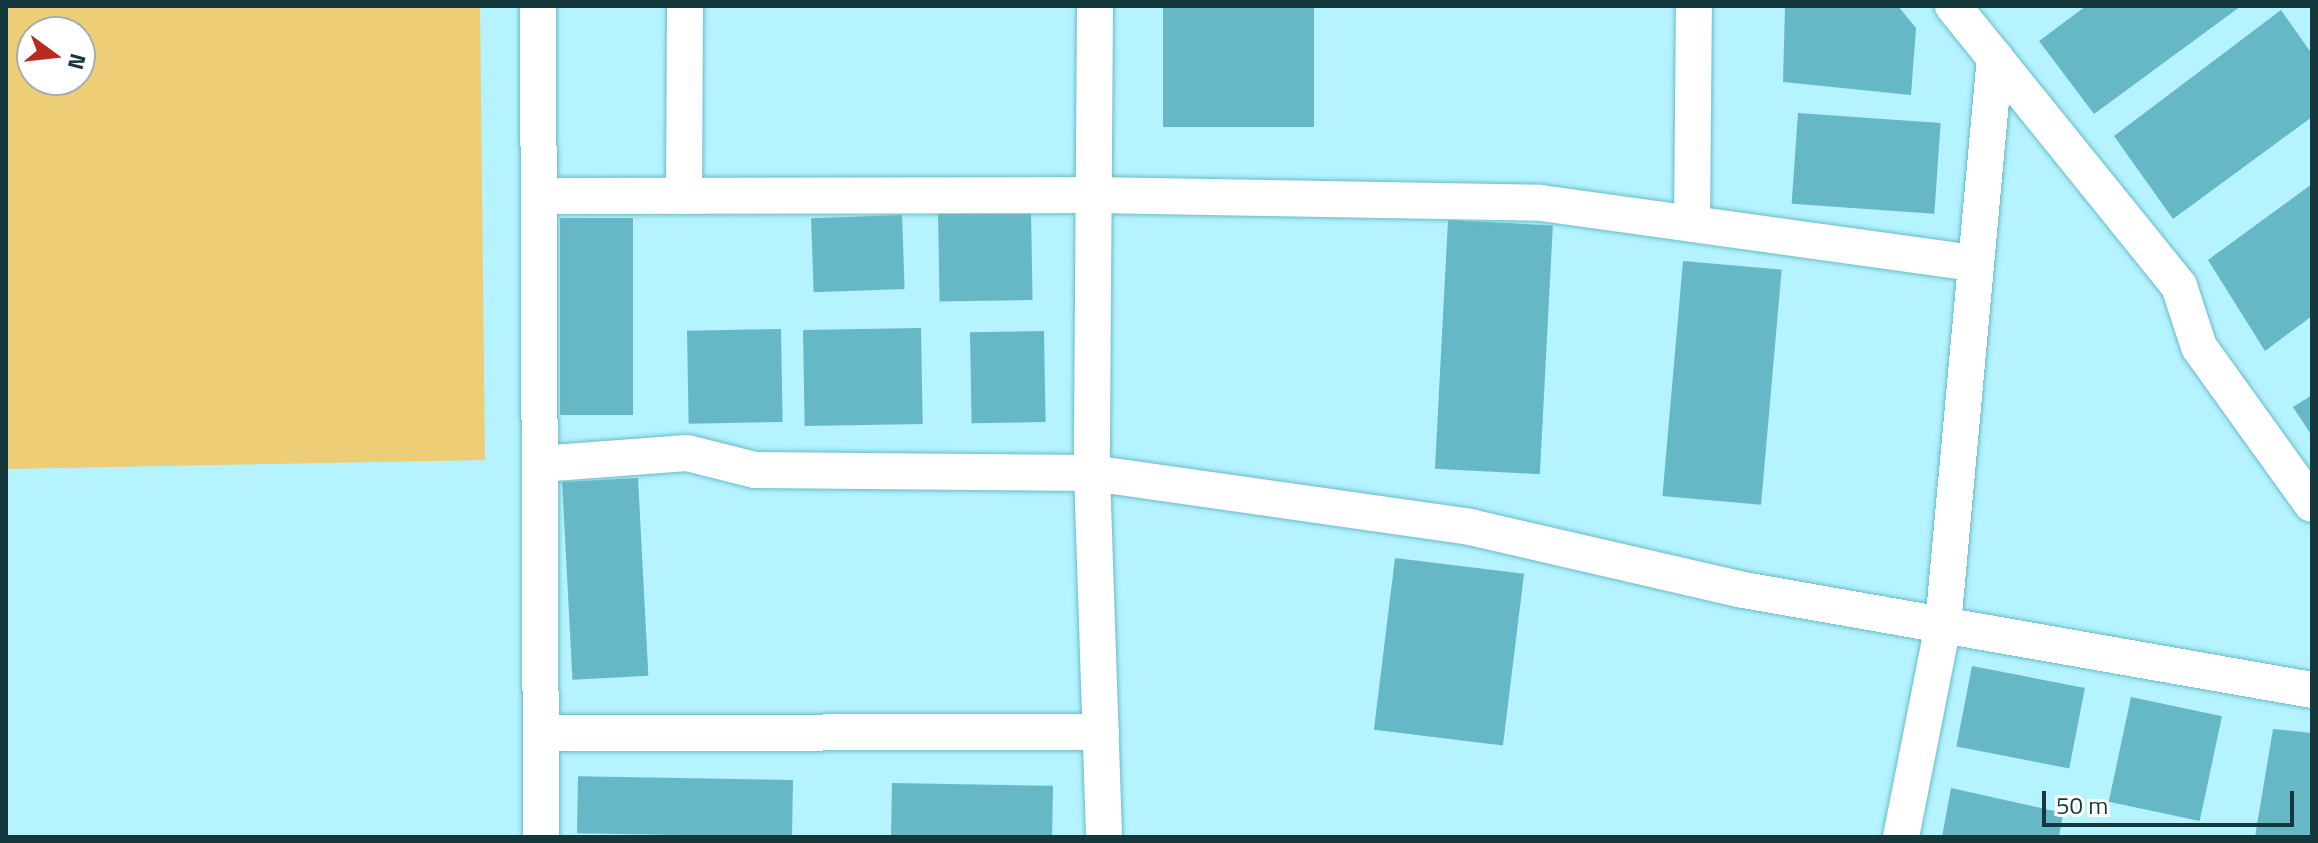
<!DOCTYPE html>
<style>
body{margin:0}
#map{position:relative;width:2318px;height:843px;overflow:hidden;background:#b4f3ff;font-family:"Titillium Web",sans-serif}
div>[style]{position:absolute}
.green>*{inset:0;background:#edcd76}
.building>*{inset:0;background:#67b8c6;transform-origin:0 0}
.roads{filter:drop-shadow(0 0 2px #6abbc9) drop-shadow(0 0 2px #6abbc9)}
.minor>*{height:36px;margin:-18px;padding:0 18px;transform-origin:18px;border-radius:18px;background:#fff}
span{translate:-50% -50%;white-space:nowrap;text-align:center;line-height:1.15;-webkit-text-stroke:7px #fff;paint-order:stroke}
.frame{position:absolute;inset:0;border:8px solid #15383d;pointer-events:none}
.north{position:absolute;left:16px;top:16px;width:80px;height:80px;box-sizing:border-box;background:#fff;border:2px solid #a1afb1;border-radius:50%;rotate:105deg;font-size:22px;font-weight:700;line-height:32px;text-align:center;color:#15383d}
.north::after{content:'';display:block;margin:auto;width:28px;height:36px;background:#b82b1e;clip-path:polygon(50% 0,100% 100%,50% 72%,0 100%)}
.scale{position:absolute;left:2042px;top:791px;width:252px;height:36px;box-sizing:border-box;border:4px solid #15383d;border-top:0;padding-left:10px;font-size:24px;line-height:28px;white-space:nowrap;color:#15383d;-webkit-text-stroke:6px #fff;paint-order:stroke}
</style>
<div id="map">
<div class="green">
<div style="clip-path:polygon(evenodd,6px 6px,480px 6px,485px 460px,6px 469px,6px 6px,32px 32px,80px 32px,80px 80px,32px 80px,32px 32px)"></div>
</div>
<div class="building">
<div style="left:1163px;top:6px;width:151px;height:121px"></div>
<div style="clip-path:polygon(1785px 6px,1898px 6px,1916px 28px,1911px 95px,1783px 82px)"></div>
<div style="clip-path:polygon(2086px 6px,2241px 6px,2094px 114px,2039px 41px)"></div>
<div style="clip-path:polygon(2281px 10px,2312px 54px,2312px 117px,2173px 219px,2114px 136px)"></div>
<div style="left:1798px;top:113px;width:143px;height:91px;rotate:4deg"></div>
<div style="clip-path:polygon(2312px 184px,2312px 316px,2265px 351px,2208px 260px)"></div>
<div style="left:1031px;top:211px;width:89px;height:93px;rotate:89deg"></div>
<div style="left:902px;top:215px;width:74px;height:91px;rotate:88deg"></div>
<div style="left:633px;top:218px;width:197px;height:73px;rotate:90deg"></div>
<div style="left:1448px;top:220px;width:105px;height:249px;rotate:3deg"></div>
<div style="left:1683px;top:261px;width:99px;height:236px;rotate:5deg"></div>
<div style="left:921px;top:328px;width:96px;height:118px;rotate:89deg"></div>
<div style="left:781px;top:329px;width:93px;height:94px;rotate:89deg"></div>
<div style="left:1044px;top:331px;width:91px;height:74px;rotate:89deg"></div>
<div style="clip-path:polygon(2312px 395px,2312px 436px,2293px 407px)"></div>
<div style="left:638px;top:478px;width:198px;height:76px;rotate:87deg"></div>
<div style="left:1395px;top:558px;width:130px;height:173px;rotate:7deg"></div>
<div style="left:1972px;top:666px;width:115px;height:82px;rotate:11deg"></div>
<div style="left:2131px;top:697px;width:93px;height:107px;rotate:12deg"></div>
<div style="clip-path:polygon(2273px 729px,2312px 733px,2312px 837px,2255px 837px)"></div>
<div style="left:793px;top:780px;width:57px;height:215px;rotate:91deg"></div>
<div style="left:892px;top:783px;width:161px;height:54px;rotate:1deg"></div>
<div style="clip-path:polygon(1951px 788px,2063px 813px,2059px 837px,1942px 837px)"></div>
</div>
<div class="roads">
<div class="minor">
<div style="left:538px;top:6px;width:831px;rotate:89.79deg"></div>
<div style="left:1095px;top:6px;width:467px;rotate:90.4deg"></div>
<div style="left:1092px;top:473px;width:364px;rotate:88.1deg"></div>
<div style="left:1953px;top:6px;width:360px;rotate:51.1deg"></div>
<div style="left:2179px;top:286px;width:64px;rotate:71.8deg"></div>
<div style="left:2199px;top:347px;width:193px;rotate:54.3deg"></div>
<div style="left:539px;top:196px;width:555px;rotate:-0.1deg"></div>
<div style="left:1094px;top:195px;width:447px;rotate:1deg"></div>
<div style="left:1541px;top:203px;width:439px;rotate:7.9deg"></div>
<div style="left:684px;top:196px;width:190px;rotate:-89.7deg"></div>
<div style="left:1692px;top:224px;width:218px;rotate:-89.5deg"></div>
<div style="left:540px;top:464px;width:147px;rotate:-4.3deg"></div>
<div style="left:687px;top:453px;width:70px;rotate:14deg"></div>
<div style="left:755px;top:470px;width:337px;rotate:0.5deg"></div>
<div style="left:1092px;top:473px;width:382px;rotate:8.1deg"></div>
<div style="left:1470px;top:527px;width:275px;rotate:13deg"></div>
<div style="left:1738px;top:589px;width:583px;rotate:9.98deg"></div>
<div style="left:541px;top:733px;width:560px;rotate:-0.1deg"></div>
<div style="left:1901px;top:837px;width:216px;rotate:-78.8deg"></div>
<div style="left:1943px;top:625px;width:570px;rotate:-84.77deg"></div>
</div>
</div>
<div class="frame"></div>
<div class="north">N</div>
<div class="scale">50 m</div>
</div>
